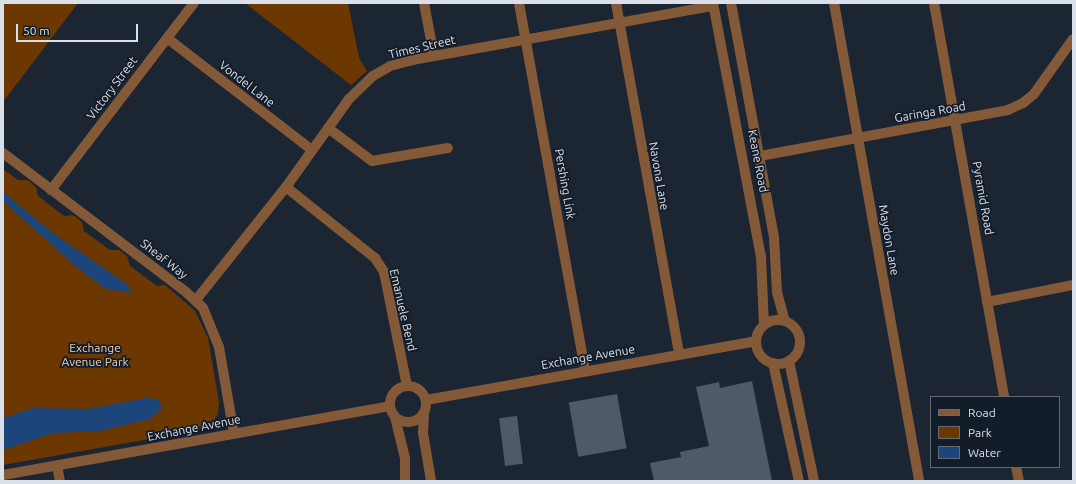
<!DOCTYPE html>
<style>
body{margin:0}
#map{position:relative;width:1076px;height:484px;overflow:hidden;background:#1c2633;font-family:Ubuntu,sans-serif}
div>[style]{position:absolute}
.green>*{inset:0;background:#6c3800}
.water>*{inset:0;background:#1c457c}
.building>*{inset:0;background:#4f5a69;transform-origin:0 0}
.minor>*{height:10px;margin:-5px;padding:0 5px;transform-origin:5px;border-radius:5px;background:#835937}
.minor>.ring{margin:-5px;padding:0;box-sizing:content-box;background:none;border:10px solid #835937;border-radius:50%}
span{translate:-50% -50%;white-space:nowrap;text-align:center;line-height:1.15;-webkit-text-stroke:3.5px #131c29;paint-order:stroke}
.street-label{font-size:12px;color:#dae0e9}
.park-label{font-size:12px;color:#f3d0b5}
.frame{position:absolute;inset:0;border:4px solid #dae0e9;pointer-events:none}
.legend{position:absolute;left:930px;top:396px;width:130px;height:72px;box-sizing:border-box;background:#131c29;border:1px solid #636a76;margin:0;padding:5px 7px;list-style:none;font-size:12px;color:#dae0e9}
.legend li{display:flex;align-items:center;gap:8px;height:20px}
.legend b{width:20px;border:1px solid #636a76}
.scale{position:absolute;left:16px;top:24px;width:122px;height:18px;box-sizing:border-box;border:2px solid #dae0e9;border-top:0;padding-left:5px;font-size:12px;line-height:14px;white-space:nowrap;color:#dae0e9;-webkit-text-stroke:3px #131c29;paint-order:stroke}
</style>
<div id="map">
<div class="green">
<div style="clip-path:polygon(3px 3px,78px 3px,3px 102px)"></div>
<div style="clip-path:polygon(245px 3px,348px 3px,359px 58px,367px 71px,351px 85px)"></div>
<div style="clip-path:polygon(3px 169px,18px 180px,27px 180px,36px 187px,38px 196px,64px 216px,73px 215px,82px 222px,84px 231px,110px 250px,119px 250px,127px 256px,130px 266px,157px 286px,165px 285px,195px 311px,208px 338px,219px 402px,218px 414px,212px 423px,200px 430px,3px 465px)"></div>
</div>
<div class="water">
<div style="clip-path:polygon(3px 192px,53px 233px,128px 285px,131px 293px,106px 289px,75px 266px,3px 201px)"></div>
<div style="clip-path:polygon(147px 398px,158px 399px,162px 408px,150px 419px,100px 431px,53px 433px,3px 450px,3px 418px,33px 408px,88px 409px)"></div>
</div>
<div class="building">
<div style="clip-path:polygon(752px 381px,772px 481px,654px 481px,650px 463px,681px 457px,680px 452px,709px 446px,696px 387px,719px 382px,720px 388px)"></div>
<div style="left:617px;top:394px;width:55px;height:49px;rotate:80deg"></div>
<div style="left:517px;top:416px;width:48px;height:18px;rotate:83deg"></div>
</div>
<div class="minor">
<div style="left:424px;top:3px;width:54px;rotate:79.3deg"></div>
<div style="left:519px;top:3px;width:373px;rotate:79.8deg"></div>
<div style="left:616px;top:3px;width:357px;rotate:79.8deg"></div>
<div style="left:713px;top:3px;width:258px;rotate:79.3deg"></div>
<div style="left:761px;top:256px;width:69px;rotate:87.5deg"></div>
<div style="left:731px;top:3px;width:238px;rotate:79.6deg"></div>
<div style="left:774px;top:237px;width:55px;rotate:86.9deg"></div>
<div style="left:777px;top:292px;width:30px;rotate:75deg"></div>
<div style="left:834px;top:3px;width:485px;rotate:79.9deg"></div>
<div style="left:934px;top:3px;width:400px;rotate:79.9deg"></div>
<div style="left:167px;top:38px;width:183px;rotate:37.7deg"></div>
<div style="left:328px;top:128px;width:55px;rotate:36.9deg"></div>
<div style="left:372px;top:161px;width:77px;rotate:-9.7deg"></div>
<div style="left:3px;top:153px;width:230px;rotate:37.2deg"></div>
<div style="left:186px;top:292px;width:23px;rotate:43deg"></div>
<div style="left:203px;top:308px;width:42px;rotate:67.7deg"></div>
<div style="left:219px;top:347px;width:88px;rotate:80.2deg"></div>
<div style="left:760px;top:156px;width:252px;rotate:-10.5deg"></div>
<div style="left:1008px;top:110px;width:17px;rotate:-25deg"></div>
<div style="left:1023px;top:103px;width:14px;rotate:-39deg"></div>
<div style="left:1034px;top:94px;width:67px;rotate:-54.7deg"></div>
<div style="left:286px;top:187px;width:114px;rotate:38.6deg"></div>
<div style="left:375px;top:258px;width:17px;rotate:57deg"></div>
<div style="left:384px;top:272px;width:116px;rotate:78.6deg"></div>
<div style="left:51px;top:190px;width:235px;rotate:-52.6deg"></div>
<div style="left:196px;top:300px;width:144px;rotate:-51.5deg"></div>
<div style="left:286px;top:187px;width:108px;rotate:-54.4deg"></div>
<div style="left:349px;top:99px;width:33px;rotate:-44deg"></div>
<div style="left:373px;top:76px;width:20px;rotate:-30deg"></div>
<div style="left:390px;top:66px;width:23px;rotate:-15deg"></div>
<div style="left:412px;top:60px;width:306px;rotate:-10.2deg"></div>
<div style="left:987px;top:302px;width:88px;rotate:-11.2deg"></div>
<div class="ring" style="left:756px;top:320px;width:34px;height:34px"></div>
<div style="left:789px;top:361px;width:123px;rotate:78.2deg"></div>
<div style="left:773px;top:363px;width:121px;rotate:77.6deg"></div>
<div class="ring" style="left:390px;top:386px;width:26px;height:26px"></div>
<div style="left:426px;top:400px;width:335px;rotate:-10.1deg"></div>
<div style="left:424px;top:414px;width:19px;rotate:93deg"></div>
<div style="left:423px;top:433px;width:49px;rotate:80.5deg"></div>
<div style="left:395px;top:417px;width:42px;rotate:76.3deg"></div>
<div style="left:405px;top:458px;width:23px;rotate:90deg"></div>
<div style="left:57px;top:466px;width:15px;rotate:79deg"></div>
<div style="left:1016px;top:467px;width:14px;rotate:78deg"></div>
<div style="left:3px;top:475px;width:393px;rotate:-10.1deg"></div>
</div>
<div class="street-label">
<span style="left:422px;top:47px;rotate:-13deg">Times Street</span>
<span style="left:247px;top:84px;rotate:38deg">Vondel Lane</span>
<span style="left:112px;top:88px;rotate:-53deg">Victory Street</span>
<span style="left:930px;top:112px;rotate:-10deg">Garinga Road</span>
<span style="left:758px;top:161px;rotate:79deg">Keane Road</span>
<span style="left:659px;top:176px;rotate:80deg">Navona Lane</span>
<span style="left:565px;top:184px;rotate:80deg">Pershing Link</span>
<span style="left:983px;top:198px;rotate:80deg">Pyramid Road</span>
<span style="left:889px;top:240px;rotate:80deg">Maydon Lane</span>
<span style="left:164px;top:259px;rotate:38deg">Sheaf Way</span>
<span style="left:403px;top:310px;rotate:77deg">Emanuele Bend</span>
<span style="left:588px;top:357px;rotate:-10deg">Exchange Avenue</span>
<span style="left:194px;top:428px;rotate:-11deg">Exchange Avenue</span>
</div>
<div class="park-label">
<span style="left:95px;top:355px">Exchange<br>Avenue Park</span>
</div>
<div class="frame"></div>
<ul class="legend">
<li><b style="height:5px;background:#835937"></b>Road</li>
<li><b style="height:11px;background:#6c3800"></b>Park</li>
<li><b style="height:11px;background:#1c457c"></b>Water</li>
</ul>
<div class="scale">50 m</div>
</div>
